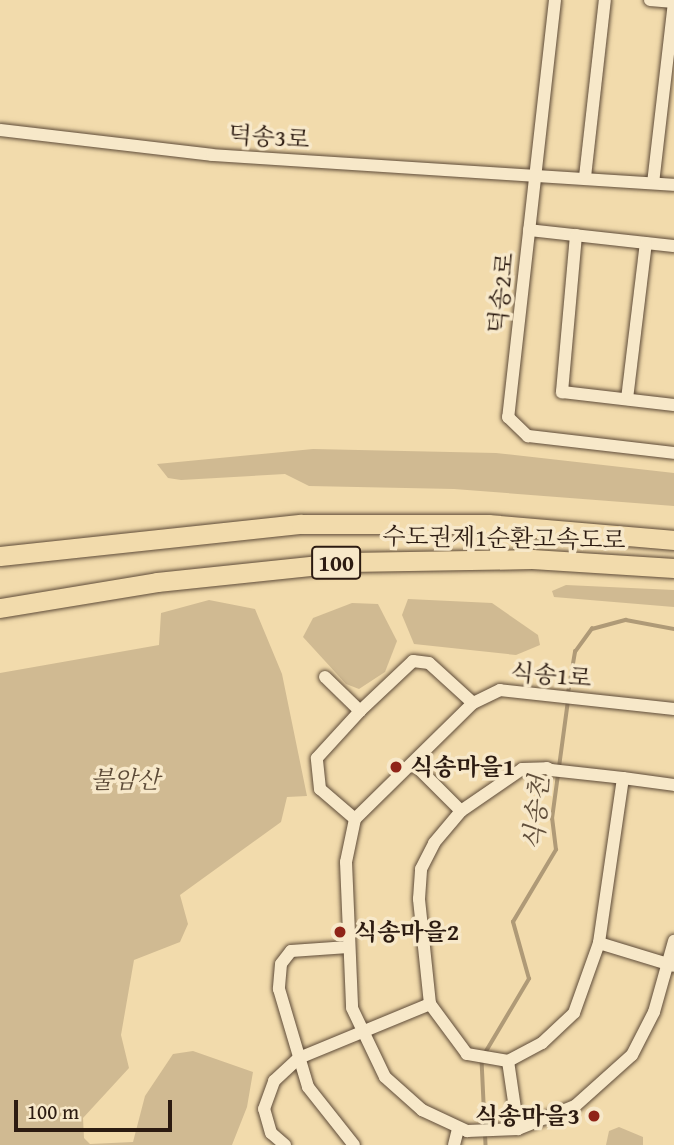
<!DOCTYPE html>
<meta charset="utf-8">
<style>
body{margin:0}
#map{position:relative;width:674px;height:1145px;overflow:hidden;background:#f2dbac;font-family:"Gentium Book Plus","Noto Serif KR",serif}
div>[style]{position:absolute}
.green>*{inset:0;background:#d0ba92}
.stream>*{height:3.5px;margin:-1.75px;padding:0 1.75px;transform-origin:1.75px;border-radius:1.75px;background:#af9a77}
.roads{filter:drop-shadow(0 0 2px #5e4b38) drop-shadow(0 0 2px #5e4b38)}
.minor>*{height:12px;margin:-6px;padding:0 6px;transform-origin:6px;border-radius:6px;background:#f7e8c9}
.highway>*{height:19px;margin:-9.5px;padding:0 9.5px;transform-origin:9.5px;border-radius:9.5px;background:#f2dbac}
.dots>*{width:19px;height:19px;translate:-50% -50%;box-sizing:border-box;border:4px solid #f7e8c9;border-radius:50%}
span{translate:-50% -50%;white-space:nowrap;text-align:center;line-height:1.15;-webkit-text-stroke:7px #f7e8c9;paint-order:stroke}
.shield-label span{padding:2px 5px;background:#f7e8c9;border:2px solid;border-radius:5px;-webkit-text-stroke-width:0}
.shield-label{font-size:23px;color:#2c1b11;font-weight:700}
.street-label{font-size:24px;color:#2c1b11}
.poi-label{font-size:24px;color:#2c1b11;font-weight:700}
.left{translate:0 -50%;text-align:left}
.right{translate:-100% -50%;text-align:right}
.park-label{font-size:24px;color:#5d4b38;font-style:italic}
.water-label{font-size:26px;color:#604e3a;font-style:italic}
.scale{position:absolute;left:14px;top:1100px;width:158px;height:32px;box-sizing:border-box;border:4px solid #2c1b11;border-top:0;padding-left:9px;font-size:21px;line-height:24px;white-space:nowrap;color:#2c1b11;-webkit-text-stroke:5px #f7e8c9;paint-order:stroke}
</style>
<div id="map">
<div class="green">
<div style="clip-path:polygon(313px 449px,496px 453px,674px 473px,674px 506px,454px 489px,309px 486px,285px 474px,181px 480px,168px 478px,157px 464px)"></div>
<div style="clip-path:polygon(566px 585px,674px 590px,674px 607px,554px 597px,552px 591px)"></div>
<div style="clip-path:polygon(408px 599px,492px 603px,538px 635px,540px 645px,516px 655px,414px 644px,402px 615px)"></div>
<div style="clip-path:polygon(209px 600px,255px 609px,282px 674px,307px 796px,287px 797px,281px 822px,180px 895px,188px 924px,180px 942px,134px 960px,121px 1035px,129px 1068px,83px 1118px,84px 1138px,90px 1144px,133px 1142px,145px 1096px,173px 1054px,193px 1051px,253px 1072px,247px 1107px,232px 1145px,0 1145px,0 673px,159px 645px,161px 613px)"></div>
<div style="clip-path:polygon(352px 603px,378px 604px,397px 641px,385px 672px,359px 689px,346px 684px,303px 637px,313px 618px)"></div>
<div style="clip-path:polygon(619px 1127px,643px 1137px,643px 1145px,606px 1145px,609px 1131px)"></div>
</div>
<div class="stream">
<div style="left:568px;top:693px;width:42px;rotate:-80.3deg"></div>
<div style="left:575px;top:652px;width:29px;rotate:-54deg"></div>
<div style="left:592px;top:629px;width:35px;rotate:-15deg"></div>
<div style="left:626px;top:620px;width:49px;rotate:10.6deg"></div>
<div style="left:485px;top:1053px;width:86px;rotate:-59.3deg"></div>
<div style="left:529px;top:979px;width:59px;rotate:-105.7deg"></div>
<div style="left:513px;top:922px;width:84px;rotate:-59.2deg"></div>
<div style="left:556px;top:850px;width:31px;rotate:-97deg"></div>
<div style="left:552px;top:819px;width:119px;rotate:-82.3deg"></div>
<div style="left:482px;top:1060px;width:85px;rotate:87.3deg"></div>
</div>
<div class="roads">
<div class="minor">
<div style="left:555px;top:0;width:420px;rotate:96.4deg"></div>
<div style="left:508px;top:417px;width:28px;rotate:44deg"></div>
<div style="left:528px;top:436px;width:147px;rotate:6.6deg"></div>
<div style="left:650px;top:0;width:24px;rotate:5deg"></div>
<div style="left:674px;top:2px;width:182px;rotate:96.6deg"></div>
<div style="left:0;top:130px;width:213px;rotate:6.7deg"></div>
<div style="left:212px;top:155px;width:463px;rotate:3.7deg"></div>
<div style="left:585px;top:177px;width:178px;rotate:-83.6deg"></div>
<div style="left:529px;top:230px;width:146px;rotate:6.3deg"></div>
<div style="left:576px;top:235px;width:158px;rotate:95.1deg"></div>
<div style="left:562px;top:392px;width:113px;rotate:6.6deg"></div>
<div style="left:627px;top:399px;width:157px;rotate:-83.1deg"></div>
<div style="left:325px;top:677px;width:49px;rotate:44.2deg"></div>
<div style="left:674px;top:709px;width:175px;rotate:-173.8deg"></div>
<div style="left:500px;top:690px;width:30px;rotate:154deg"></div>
<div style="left:473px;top:703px;width:165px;rotate:135.5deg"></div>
<div style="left:355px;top:819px;width:44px;rotate:101.8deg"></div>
<div style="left:346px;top:862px;width:146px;rotate:87.6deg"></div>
<div style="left:352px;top:1008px;width:76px;rotate:64.4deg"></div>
<div style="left:385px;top:1077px;width:50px;rotate:41.7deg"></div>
<div style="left:422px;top:1110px;width:50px;rotate:25deg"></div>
<div style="left:467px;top:1131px;width:51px;rotate:-2.2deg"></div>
<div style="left:518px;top:1129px;width:61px;rotate:-22deg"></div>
<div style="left:575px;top:1106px;width:76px;rotate:-41.8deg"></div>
<div style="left:632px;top:1055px;width:48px;rotate:-62.9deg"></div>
<div style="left:654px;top:1012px;width:74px;rotate:-74.3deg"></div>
<div style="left:413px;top:763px;width:68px;rotate:45deg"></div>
<div style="left:623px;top:778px;width:167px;rotate:98.3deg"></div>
<div style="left:599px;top:943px;width:74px;rotate:109.7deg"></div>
<div style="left:574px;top:1013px;width:44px;rotate:136.8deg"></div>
<div style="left:542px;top:1043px;width:38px;rotate:152deg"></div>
<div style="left:508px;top:1061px;width:42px;rotate:-170.3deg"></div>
<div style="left:467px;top:1054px;width:62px;rotate:-126.5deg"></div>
<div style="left:430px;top:1004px;width:106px;rotate:-96deg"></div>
<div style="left:419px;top:899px;width:30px;rotate:-86deg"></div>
<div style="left:421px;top:869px;width:29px;rotate:-63deg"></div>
<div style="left:434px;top:843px;width:42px;rotate:-49.8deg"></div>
<div style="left:461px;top:811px;width:74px;rotate:-34.5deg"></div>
<div style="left:522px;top:769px;width:25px;rotate:-2deg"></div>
<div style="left:547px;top:768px;width:4px;rotate:27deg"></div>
<div style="left:551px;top:770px;width:72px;rotate:6.3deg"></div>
<div style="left:623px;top:778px;width:51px;rotate:7.8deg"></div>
<div style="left:355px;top:819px;width:46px;rotate:-139.4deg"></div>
<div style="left:320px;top:789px;width:31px;rotate:-96deg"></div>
<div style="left:317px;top:758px;width:64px;rotate:-47.5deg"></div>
<div style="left:360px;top:711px;width:73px;rotate:-43.3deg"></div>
<div style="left:413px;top:661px;width:16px;rotate:7deg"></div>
<div style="left:429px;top:663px;width:59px;rotate:42.3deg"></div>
<div style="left:599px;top:943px;width:78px;rotate:17deg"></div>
<div style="left:348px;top:947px;width:57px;rotate:176deg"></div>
<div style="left:291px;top:951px;width:16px;rotate:128deg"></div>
<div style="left:281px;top:964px;width:25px;rotate:95deg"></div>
<div style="left:279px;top:989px;width:102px;rotate:73.5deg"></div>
<div style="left:308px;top:1087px;width:74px;rotate:51.6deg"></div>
<div style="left:508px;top:1061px;width:69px;rotate:81.6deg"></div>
<div style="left:285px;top:1145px;width:18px;rotate:-139deg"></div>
<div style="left:271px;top:1133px;width:25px;rotate:-106deg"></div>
<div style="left:264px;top:1109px;width:30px;rotate:-70deg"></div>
<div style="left:274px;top:1081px;width:34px;rotate:-43deg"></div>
<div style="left:299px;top:1058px;width:142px;rotate:-22.4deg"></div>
<div style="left:454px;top:1145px;width:16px;rotate:-76deg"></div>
</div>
<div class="highway">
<div style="left:0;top:556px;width:303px;rotate:-6.1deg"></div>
<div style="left:301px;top:524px;width:187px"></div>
<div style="left:488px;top:524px;width:187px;rotate:4.9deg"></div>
<div style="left:0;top:608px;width:159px;rotate:-9.4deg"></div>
<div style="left:157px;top:582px;width:192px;rotate:-6deg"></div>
<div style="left:348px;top:562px;width:184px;rotate:-0.9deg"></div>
<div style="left:532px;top:559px;width:142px;rotate:3.6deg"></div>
</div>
</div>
<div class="dots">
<div style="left:396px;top:767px;background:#8f2418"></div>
<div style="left:340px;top:932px;background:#8f2418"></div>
<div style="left:594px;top:1116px;background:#8f2418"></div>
</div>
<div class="shield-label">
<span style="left:336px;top:563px">100</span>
</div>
<div class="street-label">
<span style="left:269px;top:137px;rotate:4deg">덕송3로</span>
<span style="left:501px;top:293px;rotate:-84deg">덕송2로</span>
<span style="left:504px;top:538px;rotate:1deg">수도권제1순환고속도로</span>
<span style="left:551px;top:675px;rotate:5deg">식송1로</span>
</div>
<div class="poi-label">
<span class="left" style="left:410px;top:767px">식송마을1</span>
<span class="left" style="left:354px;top:932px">식송마을2</span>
<span class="right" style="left:580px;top:1116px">식송마을3</span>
</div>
<div class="park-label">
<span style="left:125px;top:780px">불암산</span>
</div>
<div class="water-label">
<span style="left:536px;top:813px;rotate:-85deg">식송천</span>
</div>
<div class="scale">100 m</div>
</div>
